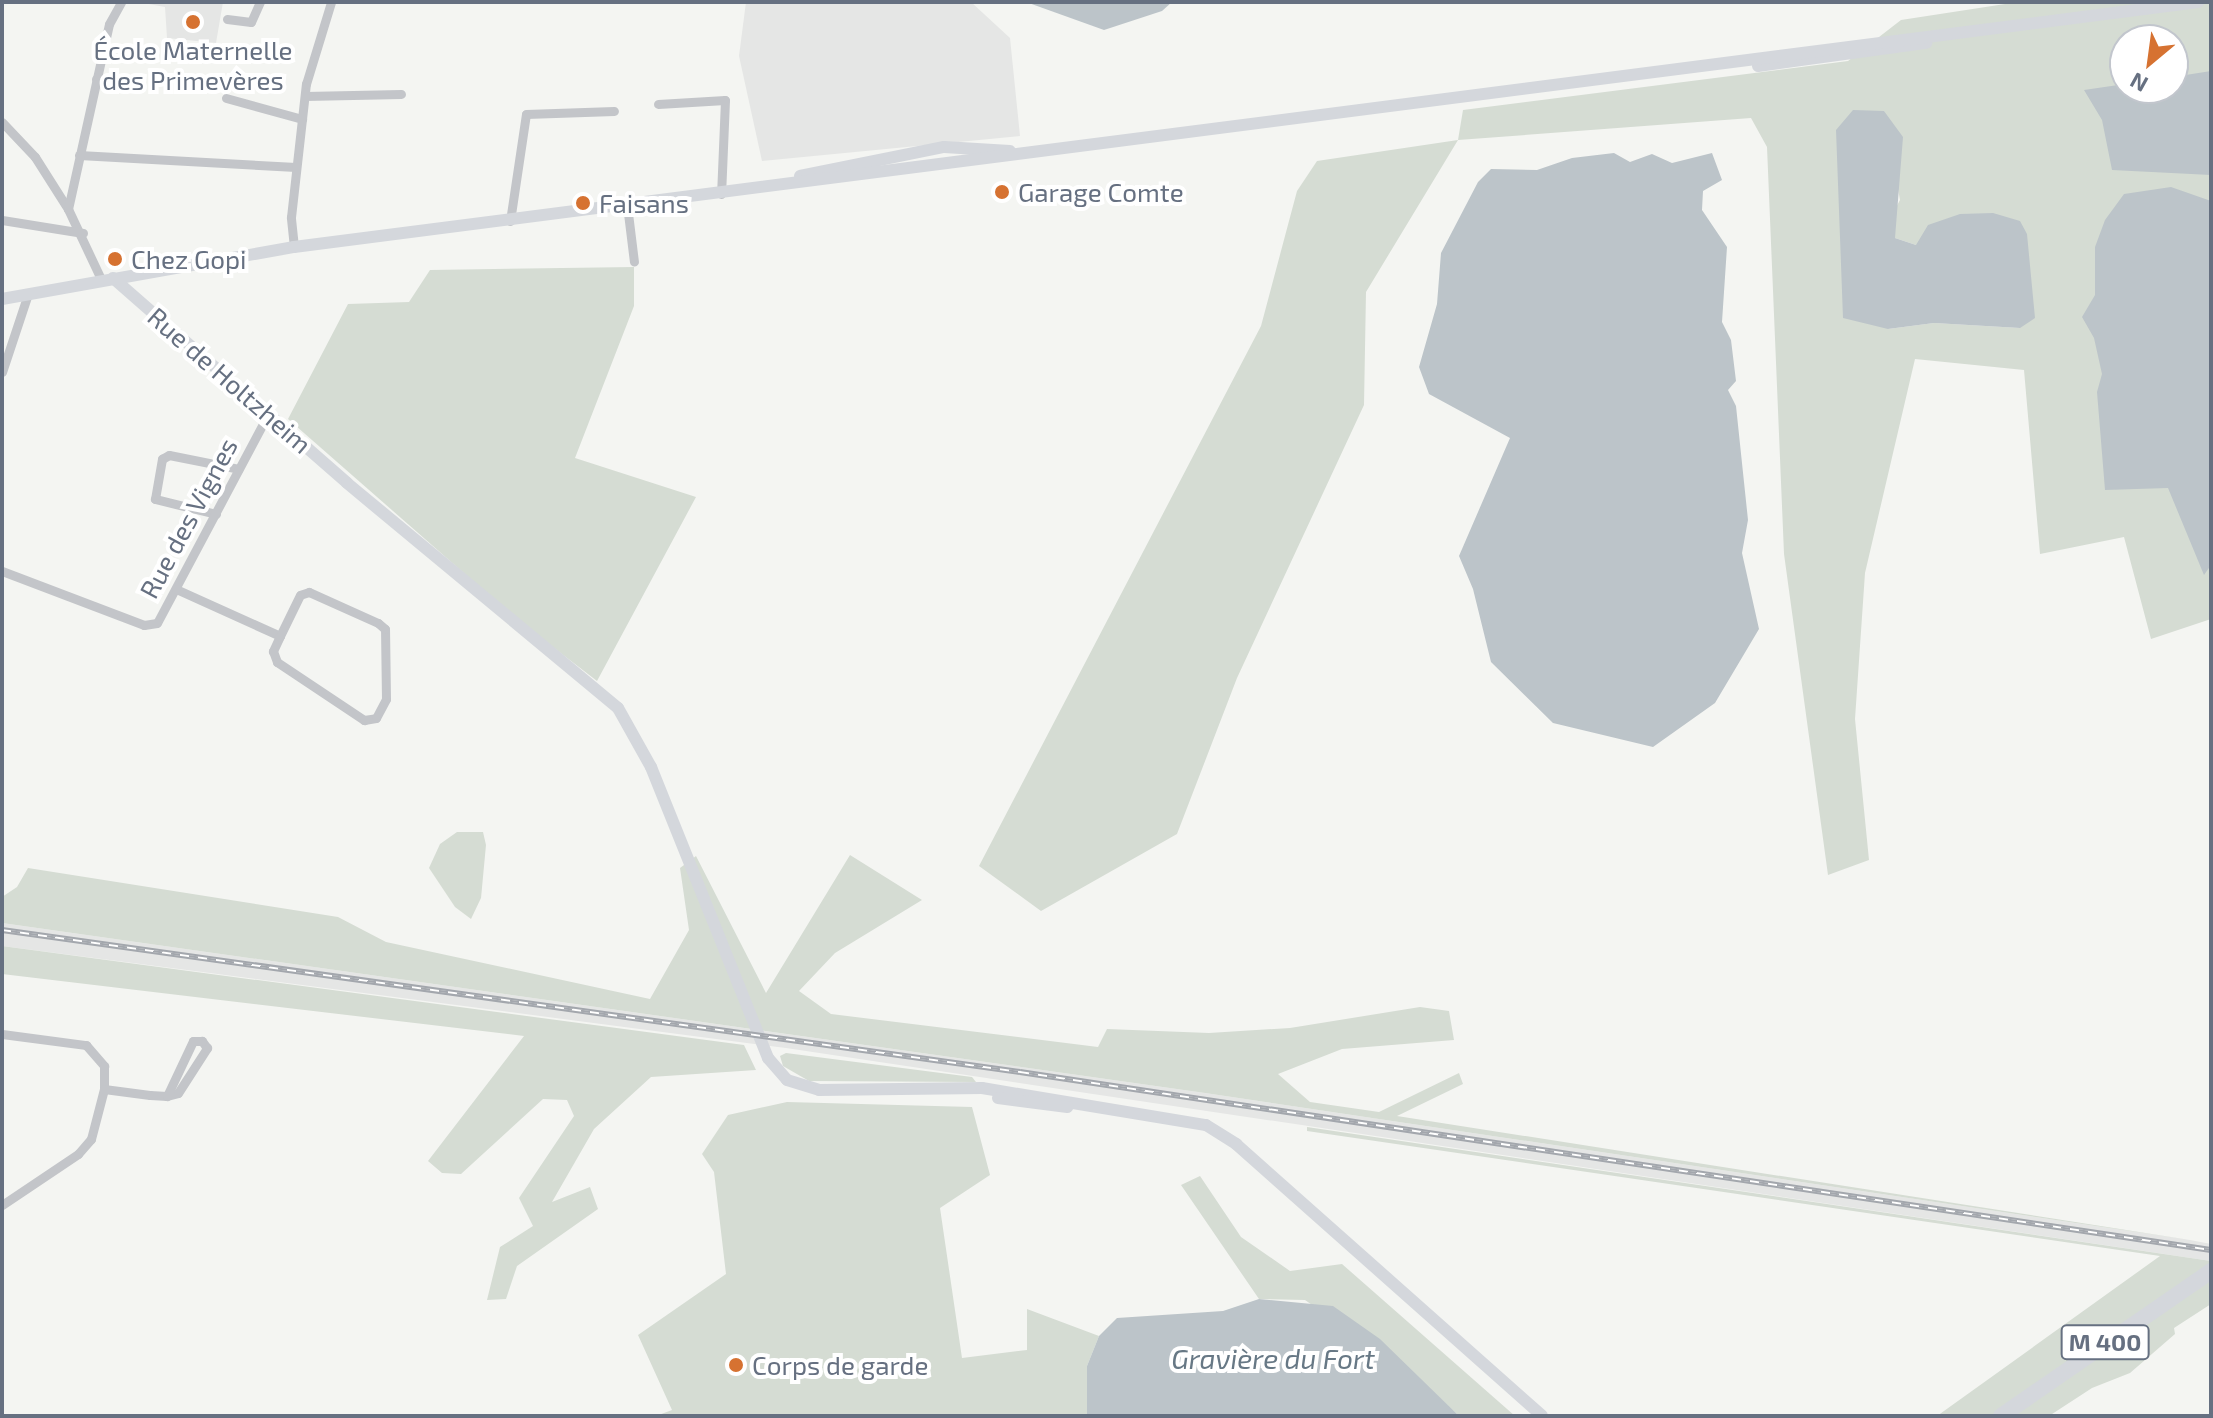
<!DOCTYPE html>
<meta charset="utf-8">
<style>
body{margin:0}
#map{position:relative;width:2213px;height:1418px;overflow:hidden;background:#f4f5f2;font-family:"Exo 2",sans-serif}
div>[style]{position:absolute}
.built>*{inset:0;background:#e5e6e5}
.green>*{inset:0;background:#d5dcd3}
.water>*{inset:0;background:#bcc4c9}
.street>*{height:9px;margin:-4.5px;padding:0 4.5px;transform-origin:4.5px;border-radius:4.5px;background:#c3c5c9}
.secondary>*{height:12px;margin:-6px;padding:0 6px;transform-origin:6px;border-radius:6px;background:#d4d7dc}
.highway>*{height:16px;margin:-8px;padding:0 8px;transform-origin:8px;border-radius:8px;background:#d4d7dc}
.rail>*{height:6px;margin-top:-3px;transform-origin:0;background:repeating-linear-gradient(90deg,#fff 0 9px,#a3a7ad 0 18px);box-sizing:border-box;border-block:2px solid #a3a7ad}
.dots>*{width:22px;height:22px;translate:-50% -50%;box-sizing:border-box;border:4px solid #fff;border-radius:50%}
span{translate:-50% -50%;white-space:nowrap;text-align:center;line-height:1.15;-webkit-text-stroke:8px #fff;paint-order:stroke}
.shield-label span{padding:2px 6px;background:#fff;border:2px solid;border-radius:6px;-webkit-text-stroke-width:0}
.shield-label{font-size:24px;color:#667081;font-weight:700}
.poi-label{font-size:26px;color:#667081}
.left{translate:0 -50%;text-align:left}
.street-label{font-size:26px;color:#667081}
.water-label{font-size:28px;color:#677885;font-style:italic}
.frame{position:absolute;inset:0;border:4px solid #667081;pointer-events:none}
.north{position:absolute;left:2109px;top:24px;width:80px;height:80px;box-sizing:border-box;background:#fff;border:2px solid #c2c6cd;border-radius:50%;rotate:209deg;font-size:22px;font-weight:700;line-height:32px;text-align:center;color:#667081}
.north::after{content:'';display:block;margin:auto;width:28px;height:36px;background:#d67231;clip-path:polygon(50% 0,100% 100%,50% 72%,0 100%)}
</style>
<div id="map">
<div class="built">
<div style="clip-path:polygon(138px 2px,223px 2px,216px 43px,167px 38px,165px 7px)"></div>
<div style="clip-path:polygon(746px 2px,971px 2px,1010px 38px,1020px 136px,762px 161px,739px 56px)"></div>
<div style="clip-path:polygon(2px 923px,1205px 1093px,2190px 1240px,2211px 1244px,2211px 1261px,786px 1048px,2px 946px)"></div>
</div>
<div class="green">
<div style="clip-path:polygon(evenodd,2018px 2px,2211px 2px,2211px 619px,2151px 639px,2124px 537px,2040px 554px,2024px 370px,1915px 359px,1865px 573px,1855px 719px,1869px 860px,1828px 875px,1784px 554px,1767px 147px,1751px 118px,1458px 140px,1366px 292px,1364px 405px,1237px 678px,1177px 834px,1041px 911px,979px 866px,1261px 326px,1297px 191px,1317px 161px,1458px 140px,1463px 110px,1848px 61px,1901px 20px,2018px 2px,2125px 40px,2173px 40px,2173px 88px,2125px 88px,2125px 40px,2018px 2px,1884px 111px,1900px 200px,1893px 213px,1895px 238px,1916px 245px,2020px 328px,1934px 323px,1888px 329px,1884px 111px)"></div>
<div style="clip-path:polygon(634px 267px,634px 306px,575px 458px,696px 497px,597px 681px,514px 617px,288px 419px,348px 304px,409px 302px,430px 270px)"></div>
<div style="clip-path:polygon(457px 832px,483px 832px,486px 845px,481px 898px,471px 919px,455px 907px,429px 868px,440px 844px)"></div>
<div style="clip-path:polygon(850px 855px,922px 900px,835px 953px,799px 991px,831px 1014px,1098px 1047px,1107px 1029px,1209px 1033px,1290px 1028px,1420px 1007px,1449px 1011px,1454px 1040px,1342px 1049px,1278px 1074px,1310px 1102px,1379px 1112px,1459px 1073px,1463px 1084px,1397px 1116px,2190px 1240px,1205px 1093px,2px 923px,2px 897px,17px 887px,28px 868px,338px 917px,386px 942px,650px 999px,689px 930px,680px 868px,696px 856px,766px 993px)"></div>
<div style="clip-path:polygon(2px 946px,744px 1045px,756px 1070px,651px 1077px,594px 1129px,552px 1202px,590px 1187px,598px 1209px,517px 1266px,506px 1299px,487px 1300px,500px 1247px,533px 1226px,519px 1198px,574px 1116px,567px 1100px,543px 1099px,461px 1174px,442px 1173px,428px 1161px,524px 1036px,2px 974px)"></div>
<div style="clip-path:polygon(786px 1053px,972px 1077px,976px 1082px,809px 1081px,783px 1066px,780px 1056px)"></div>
<div style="clip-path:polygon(787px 1102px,972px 1107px,990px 1175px,940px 1208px,962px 1358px,1027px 1350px,1027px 1309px,1099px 1336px,1087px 1366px,1087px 1416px,656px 1416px,672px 1410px,638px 1335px,726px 1274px,714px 1172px,702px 1154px,728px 1115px)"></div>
<div style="clip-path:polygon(1307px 1127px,2211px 1261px,2211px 1304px,2174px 1328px,2175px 1334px,2130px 1373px,2092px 1388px,2049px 1416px,1937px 1416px,2160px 1256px,1307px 1131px)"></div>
<div style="clip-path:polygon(1200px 1176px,1241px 1237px,1290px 1271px,1342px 1264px,1515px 1416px,1459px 1416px,1421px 1381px,1305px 1300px,1259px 1299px,1181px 1185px)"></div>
</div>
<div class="water">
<div style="clip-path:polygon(1026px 2px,1172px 2px,1162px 11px,1104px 30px)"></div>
<div style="clip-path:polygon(2211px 71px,2211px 175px,2112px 170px,2102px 120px,2084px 90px,2125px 84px,2173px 88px,2173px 77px)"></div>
<div style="clip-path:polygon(1853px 110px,1884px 111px,1903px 137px,1895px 238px,1916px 245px,1928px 225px,1960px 214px,1993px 213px,2020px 221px,2027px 234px,2035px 318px,2020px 328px,1934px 323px,1888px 329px,1843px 318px,1836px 130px)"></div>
<div style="clip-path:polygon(1614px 153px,1630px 162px,1652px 154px,1672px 163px,1712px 153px,1722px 180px,1703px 191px,1702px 210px,1727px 247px,1722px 322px,1731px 340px,1736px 381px,1728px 390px,1736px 406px,1748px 520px,1742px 553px,1759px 629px,1715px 703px,1653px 747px,1553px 723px,1491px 662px,1473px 589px,1459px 556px,1510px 438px,1429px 394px,1419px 367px,1437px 304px,1441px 253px,1478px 182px,1491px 169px,1537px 170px,1572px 158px)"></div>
<div style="clip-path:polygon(2171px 187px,2211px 201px,2211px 565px,2204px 575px,2168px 488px,2105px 490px,2097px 392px,2102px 374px,2094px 338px,2082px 317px,2095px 295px,2095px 247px,2105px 220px,2124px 194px)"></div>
<div style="clip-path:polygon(1259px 1299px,1333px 1306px,1380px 1339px,1459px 1416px,1087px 1416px,1087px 1366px,1099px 1336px,1117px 1318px,1223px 1311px)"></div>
</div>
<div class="street">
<div style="left:227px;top:19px;width:24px;rotate:7deg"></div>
<div style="left:251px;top:22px;width:22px;rotate:-66deg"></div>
<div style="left:96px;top:79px;width:42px;rotate:4.1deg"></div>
<div style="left:305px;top:96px;width:96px;rotate:-1.2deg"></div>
<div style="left:226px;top:98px;width:79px;rotate:15.4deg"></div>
<div style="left:658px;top:104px;width:67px;rotate:-3.4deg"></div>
<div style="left:725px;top:100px;width:94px;rotate:92.4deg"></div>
<div style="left:2px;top:122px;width:48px;rotate:46.7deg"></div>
<div style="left:35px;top:157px;width:62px;rotate:57.6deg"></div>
<div style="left:68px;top:209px;width:77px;rotate:64.8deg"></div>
<div style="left:79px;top:155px;width:217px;rotate:3.2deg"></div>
<div style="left:627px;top:205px;width:57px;rotate:83deg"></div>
<div style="left:68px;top:209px;width:189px;rotate:-77.5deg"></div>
<div style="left:109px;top:24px;width:25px;rotate:-61deg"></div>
<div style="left:2px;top:220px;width:82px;rotate:9.1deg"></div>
<div style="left:510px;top:221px;width:108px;rotate:-81.5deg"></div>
<div style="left:526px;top:114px;width:88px;rotate:-2deg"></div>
<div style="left:294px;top:247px;width:30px;rotate:-96deg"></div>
<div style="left:291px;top:217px;width:134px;rotate:-83.6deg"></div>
<div style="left:306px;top:84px;width:86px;rotate:-73deg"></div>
<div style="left:2px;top:372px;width:82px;rotate:-71.6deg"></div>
<div style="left:216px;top:514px;width:63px;rotate:-166.2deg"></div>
<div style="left:155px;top:499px;width:41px;rotate:-80.1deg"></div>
<div style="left:162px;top:459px;width:8px;rotate:-30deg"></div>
<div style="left:169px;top:455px;width:71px;rotate:11.3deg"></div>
<div style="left:2px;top:571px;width:152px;rotate:20.8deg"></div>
<div style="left:144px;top:625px;width:13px;rotate:-9deg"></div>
<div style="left:157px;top:623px;width:237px;rotate:-62deg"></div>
<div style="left:176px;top:589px;width:114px;rotate:24.3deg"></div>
<div style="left:280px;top:636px;width:17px;rotate:115deg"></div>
<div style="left:273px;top:651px;width:12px;rotate:70deg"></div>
<div style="left:277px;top:662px;width:105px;rotate:33.7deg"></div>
<div style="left:364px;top:720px;width:12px;rotate:-9deg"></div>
<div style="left:376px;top:718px;width:21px;rotate:-62deg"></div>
<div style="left:386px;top:699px;width:70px;rotate:-90.8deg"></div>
<div style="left:385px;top:629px;width:9px;rotate:-139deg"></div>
<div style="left:378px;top:623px;width:76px;rotate:-155.8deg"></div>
<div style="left:309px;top:592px;width:9px;rotate:162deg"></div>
<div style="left:300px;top:595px;width:46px;rotate:116deg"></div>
<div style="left:2px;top:1034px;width:85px;rotate:7.5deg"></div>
<div style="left:86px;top:1045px;width:28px;rotate:49deg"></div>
<div style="left:104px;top:1066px;width:23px;rotate:90deg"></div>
<div style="left:104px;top:1089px;width:52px;rotate:104.6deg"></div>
<div style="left:91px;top:1139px;width:20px;rotate:131deg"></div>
<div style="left:78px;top:1154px;width:92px;rotate:146.1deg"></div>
<div style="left:104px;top:1089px;width:46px;rotate:7.4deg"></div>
<div style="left:150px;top:1095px;width:17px;rotate:3deg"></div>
<div style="left:167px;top:1096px;width:11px;rotate:-15deg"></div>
<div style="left:178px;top:1093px;width:54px;rotate:-57.2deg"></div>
<div style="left:207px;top:1048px;width:9px;rotate:-126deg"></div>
<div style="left:202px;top:1041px;width:9px;rotate:180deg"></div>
<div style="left:193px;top:1041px;width:61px;rotate:115.3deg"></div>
</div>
<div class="secondary">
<div style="left:1758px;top:66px;width:170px;rotate:-7.8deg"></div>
<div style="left:800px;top:176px;width:147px;rotate:-11.4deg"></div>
<div style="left:944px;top:147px;width:66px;rotate:3.5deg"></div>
<div style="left:113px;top:278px;width:311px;rotate:41.2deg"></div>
<div style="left:347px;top:483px;width:352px;rotate:39.7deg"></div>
<div style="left:618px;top:708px;width:68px;rotate:60.8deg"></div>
<div style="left:651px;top:767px;width:314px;rotate:68.1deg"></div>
<div style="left:768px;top:1058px;width:29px;rotate:49deg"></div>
<div style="left:787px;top:1080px;width:34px;rotate:17deg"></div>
<div style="left:819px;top:1090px;width:163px;rotate:-0.7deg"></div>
<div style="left:982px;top:1088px;width:227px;rotate:9.4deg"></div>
<div style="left:1206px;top:1125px;width:36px;rotate:32deg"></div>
<div style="left:1236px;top:1144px;width:409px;rotate:41.6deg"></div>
<div style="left:2px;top:299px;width:297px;rotate:-10.1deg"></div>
<div style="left:294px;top:247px;width:1920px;rotate:-7.33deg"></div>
<div style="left:998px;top:1098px;width:70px;rotate:7.4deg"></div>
</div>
<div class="highway">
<div style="left:2001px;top:1416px;width:255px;rotate:-34.6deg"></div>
</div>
<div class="rail">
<div style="left:2px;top:930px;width:1028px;rotate:7.94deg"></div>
<div style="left:1020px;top:1072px;width:1204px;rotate:8.5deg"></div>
</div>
<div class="dots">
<div style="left:193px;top:22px;background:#d67231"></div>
<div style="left:1002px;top:192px;background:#d67231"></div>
<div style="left:583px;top:203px;background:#d67231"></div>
<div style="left:115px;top:259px;background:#d67231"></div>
<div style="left:736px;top:1365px;background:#d67231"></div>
</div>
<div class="shield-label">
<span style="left:2105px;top:1342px">M 400</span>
</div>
<div class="poi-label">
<span style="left:193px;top:65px">École Maternelle<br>des Primevères</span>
<span class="left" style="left:1018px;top:192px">Garage Comte</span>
<span class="left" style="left:599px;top:203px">Faisans</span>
<span class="left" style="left:131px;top:259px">Chez Gopi</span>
<span class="left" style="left:752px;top:1365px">Corps de garde</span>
</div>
<div class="street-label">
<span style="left:230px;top:380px;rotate:41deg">Rue de Holtzheim</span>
<span style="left:188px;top:518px;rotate:-62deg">Rue des Vignes</span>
</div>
<div class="water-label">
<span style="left:1273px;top:1358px">Gravière du Fort</span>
</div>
<div class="frame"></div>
<div class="north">N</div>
</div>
